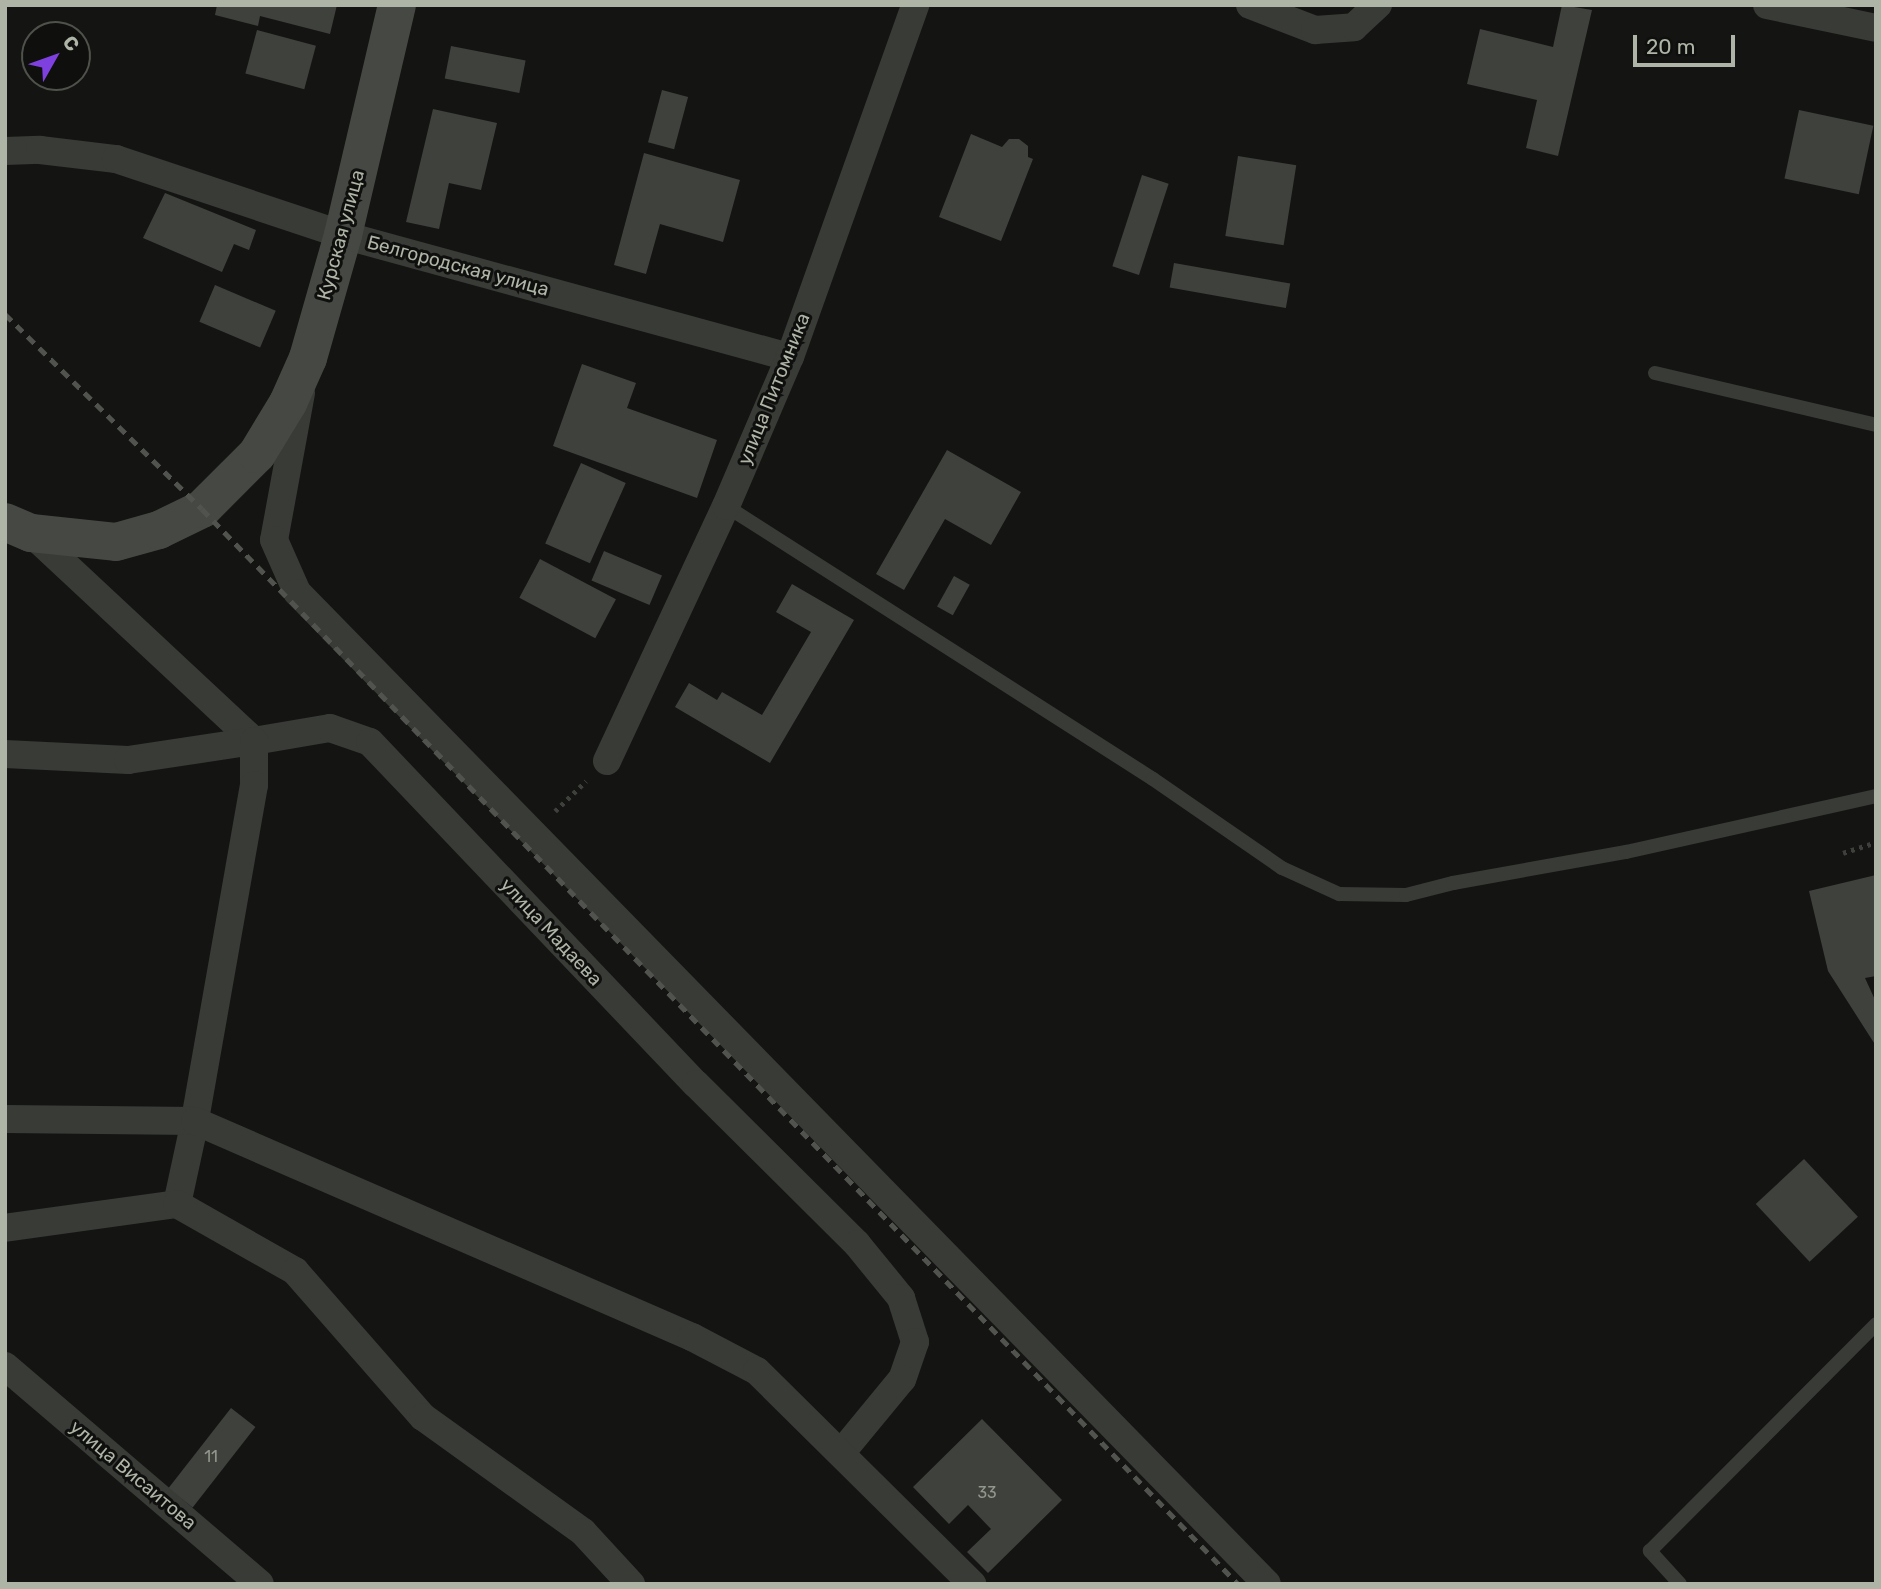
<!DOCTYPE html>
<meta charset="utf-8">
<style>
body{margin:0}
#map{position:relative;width:1881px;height:1589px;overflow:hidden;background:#141513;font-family:Rubik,sans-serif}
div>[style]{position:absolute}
.building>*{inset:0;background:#3f413d;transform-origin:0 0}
.path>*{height:4.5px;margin-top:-2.25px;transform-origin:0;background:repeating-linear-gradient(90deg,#3e403b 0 3.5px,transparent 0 8.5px)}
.lane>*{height:14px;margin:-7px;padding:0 7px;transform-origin:7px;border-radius:7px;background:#393b37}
.street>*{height:28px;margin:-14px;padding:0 14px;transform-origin:14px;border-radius:14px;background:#393b37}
.secondary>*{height:38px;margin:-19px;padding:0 19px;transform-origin:19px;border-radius:19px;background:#464943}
.rail>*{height:5px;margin-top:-2.5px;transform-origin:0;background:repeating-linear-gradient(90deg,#51544e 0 9px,transparent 0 16px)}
span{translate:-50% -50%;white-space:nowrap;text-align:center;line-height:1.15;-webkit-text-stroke:6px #0f100e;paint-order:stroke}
.number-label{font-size:16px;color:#92978c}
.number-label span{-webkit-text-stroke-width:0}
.street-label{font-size:19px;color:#aeb4a6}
.frame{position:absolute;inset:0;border:7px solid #aeb4a6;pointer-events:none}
.north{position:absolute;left:21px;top:21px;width:70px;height:70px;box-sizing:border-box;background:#0f100e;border:2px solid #4f524b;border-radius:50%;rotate:50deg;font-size:19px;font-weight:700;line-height:28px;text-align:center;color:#aeb4a6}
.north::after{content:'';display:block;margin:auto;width:24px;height:32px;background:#7e41df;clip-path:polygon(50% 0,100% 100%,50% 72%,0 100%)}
.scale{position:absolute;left:1633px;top:35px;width:102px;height:32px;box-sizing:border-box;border:4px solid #aeb4a6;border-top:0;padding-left:9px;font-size:21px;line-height:24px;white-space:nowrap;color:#aeb4a6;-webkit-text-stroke:5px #0f100e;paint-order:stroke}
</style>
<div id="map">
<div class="building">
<div style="clip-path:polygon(217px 5px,337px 5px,330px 34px,260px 16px,258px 26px,215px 15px)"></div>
<div style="clip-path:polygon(1562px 5px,1592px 10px,1558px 156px,1526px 148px,1537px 100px,1467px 84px,1480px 29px,1553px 47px)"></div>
<div style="left:257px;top:30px;width:61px;height:45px;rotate:15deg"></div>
<div style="left:451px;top:46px;width:76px;height:33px;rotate:11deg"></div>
<div style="left:662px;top:90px;width:27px;height:54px;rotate:15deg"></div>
<div style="clip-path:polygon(433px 109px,497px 123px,481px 190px,449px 183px,439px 229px,406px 222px)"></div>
<div style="left:1799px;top:110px;width:76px;height:70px;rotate:12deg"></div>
<div style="clip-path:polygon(971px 134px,1002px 147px,1009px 139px,1019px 139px,1028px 146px,1028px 157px,1033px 159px,1001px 241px,939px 217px)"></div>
<div style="clip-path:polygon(644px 153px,740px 180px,723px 242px,660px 224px,646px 274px,614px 265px)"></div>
<div style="left:1238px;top:156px;width:59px;height:81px;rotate:9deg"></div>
<div style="left:1142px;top:175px;width:28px;height:96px;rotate:18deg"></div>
<div style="clip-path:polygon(165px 193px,256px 230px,249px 250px,234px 244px,222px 272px,143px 238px)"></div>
<div style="left:1174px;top:263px;width:118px;height:25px;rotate:10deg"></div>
<div style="left:215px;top:285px;width:66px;height:40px;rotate:23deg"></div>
<div style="clip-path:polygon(582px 364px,636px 383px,627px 408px,717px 440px,697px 498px,553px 446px)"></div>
<div style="clip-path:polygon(947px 450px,1021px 492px,991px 545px,945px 519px,904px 590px,876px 574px)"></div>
<div style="left:581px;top:463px;width:49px;height:88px;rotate:24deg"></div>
<div style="left:604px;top:551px;width:63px;height:32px;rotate:23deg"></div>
<div style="left:540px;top:559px;width:86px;height:44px;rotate:28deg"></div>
<div style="left:954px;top:576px;width:18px;height:35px;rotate:29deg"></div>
<div style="clip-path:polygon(792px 584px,854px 620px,770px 763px,675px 707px,689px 683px,717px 700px,722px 692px,762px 715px,811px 632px,776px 612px)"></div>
<div style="clip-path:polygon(1876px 875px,1876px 976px,1865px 978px,1876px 1002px,1876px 1046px,1828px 971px,1809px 891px)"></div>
<div style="left:1804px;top:1159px;width:79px;height:66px;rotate:47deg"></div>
<div style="left:231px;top:1408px;width:31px;height:102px;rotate:38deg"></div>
<div style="clip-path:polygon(982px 1419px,1062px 1500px,988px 1573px,967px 1552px,991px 1529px,968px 1505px,949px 1524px,913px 1487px)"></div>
</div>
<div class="path">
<div style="left:555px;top:811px;width:43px;rotate:-44.1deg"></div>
<div style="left:1843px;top:853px;width:35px;rotate:-18deg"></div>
</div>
<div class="lane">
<div style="left:1655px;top:373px;width:227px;rotate:13.2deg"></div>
<div style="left:726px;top:506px;width:507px;rotate:32.59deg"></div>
<div style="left:1153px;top:779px;width:157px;rotate:34.6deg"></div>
<div style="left:1282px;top:868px;width:63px;rotate:24.5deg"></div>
<div style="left:1339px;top:894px;width:67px;rotate:0.9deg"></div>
<div style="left:1406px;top:895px;width:49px;rotate:-14.3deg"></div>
<div style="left:1453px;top:883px;width:176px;rotate:-10.2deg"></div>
<div style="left:1626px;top:852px;width:256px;rotate:-12.6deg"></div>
<div style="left:1680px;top:1584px;width:45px;rotate:-132.3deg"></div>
<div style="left:1650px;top:1551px;width:320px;rotate:-45.1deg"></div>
</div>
<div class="street">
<div style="left:1250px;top:5px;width:70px;rotate:21deg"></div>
<div style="left:1315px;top:30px;width:39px;rotate:-4deg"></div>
<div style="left:1354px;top:27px;width:33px;rotate:-43deg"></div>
<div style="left:1767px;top:5px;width:111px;rotate:11.9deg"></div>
<div style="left:5px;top:151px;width:35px;rotate:-2deg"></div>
<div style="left:40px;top:150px;width:77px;rotate:6.8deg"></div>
<div style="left:116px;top:159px;width:239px;rotate:18.5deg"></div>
<div style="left:343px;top:235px;width:463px;rotate:15.3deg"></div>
<div style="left:301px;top:393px;width:149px;rotate:100.4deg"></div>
<div style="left:274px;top:540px;width:57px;rotate:66.1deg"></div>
<div style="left:297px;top:592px;width:1387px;rotate:45.64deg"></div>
<div style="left:31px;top:533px;width:305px;rotate:43deg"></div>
<div style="left:254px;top:741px;width:77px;rotate:-9.7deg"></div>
<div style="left:330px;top:728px;width:42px;rotate:19.3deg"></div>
<div style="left:370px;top:742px;width:472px;rotate:46.4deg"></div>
<div style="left:696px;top:1084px;width:227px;rotate:44.8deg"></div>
<div style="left:857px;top:1244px;width:70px;rotate:50.8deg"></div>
<div style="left:901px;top:1298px;width:46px;rotate:72.3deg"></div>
<div style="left:915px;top:1342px;width:39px;rotate:109deg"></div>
<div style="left:902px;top:1379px;width:96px;rotate:129.5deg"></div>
<div style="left:5px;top:754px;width:123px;rotate:2.8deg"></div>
<div style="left:128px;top:760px;width:127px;rotate:-8.6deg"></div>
<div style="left:254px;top:741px;width:44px;rotate:90deg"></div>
<div style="left:254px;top:785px;width:341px;rotate:100deg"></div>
<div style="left:195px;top:1121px;width:85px;rotate:102.2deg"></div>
<div style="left:177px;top:1204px;width:174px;rotate:172.1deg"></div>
<div style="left:607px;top:761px;width:281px;rotate:-65deg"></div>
<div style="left:726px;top:506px;width:162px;rotate:-66.8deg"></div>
<div style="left:790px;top:357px;width:374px;rotate:-70.4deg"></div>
<div style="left:5px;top:1119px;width:190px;rotate:0.6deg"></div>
<div style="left:195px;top:1121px;width:542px;rotate:23.49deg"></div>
<div style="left:692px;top:1337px;width:73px;rotate:27.6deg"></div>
<div style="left:757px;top:1371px;width:303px;rotate:44.7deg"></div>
<div style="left:177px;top:1204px;width:136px;rotate:29.6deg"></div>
<div style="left:295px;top:1271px;width:194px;rotate:48.8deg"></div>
<div style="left:423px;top:1417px;width:197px;rotate:35.7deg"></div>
<div style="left:583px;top:1532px;width:71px;rotate:47.3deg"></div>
<div style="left:5px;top:1366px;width:335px;rotate:40.5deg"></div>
</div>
<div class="secondary">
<div style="left:5px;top:522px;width:28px;rotate:23deg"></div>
<div style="left:31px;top:533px;width:85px;rotate:6deg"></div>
<div style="left:116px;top:542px;width:45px;rotate:-15.6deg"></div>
<div style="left:159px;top:530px;width:48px;rotate:-26deg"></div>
<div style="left:202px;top:509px;width:78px;rotate:-45deg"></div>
<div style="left:257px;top:454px;width:60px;rotate:-58.7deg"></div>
<div style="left:288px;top:403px;width:49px;rotate:-66deg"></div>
<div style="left:308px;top:358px;width:128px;rotate:-74.1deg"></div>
<div style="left:343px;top:235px;width:236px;rotate:-76.8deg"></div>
</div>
<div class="rail">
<div style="left:5px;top:314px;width:277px;rotate:44.7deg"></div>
<div style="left:202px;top:509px;width:1493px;rotate:46.06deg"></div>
</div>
<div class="number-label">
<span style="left:211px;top:1457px">11</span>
<span style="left:987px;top:1493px">33</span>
</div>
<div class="street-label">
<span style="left:341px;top:235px;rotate:-75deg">Курская улица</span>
<span style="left:458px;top:266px;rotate:15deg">Белгородская улица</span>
<span style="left:774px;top:389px;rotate:-68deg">улица Питомника</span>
<span style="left:551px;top:932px;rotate:47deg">улица Мадаева</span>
<span style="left:133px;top:1475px;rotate:40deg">улица Висаитова</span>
</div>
<div class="frame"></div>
<div class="north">С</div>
<div class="scale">20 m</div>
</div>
